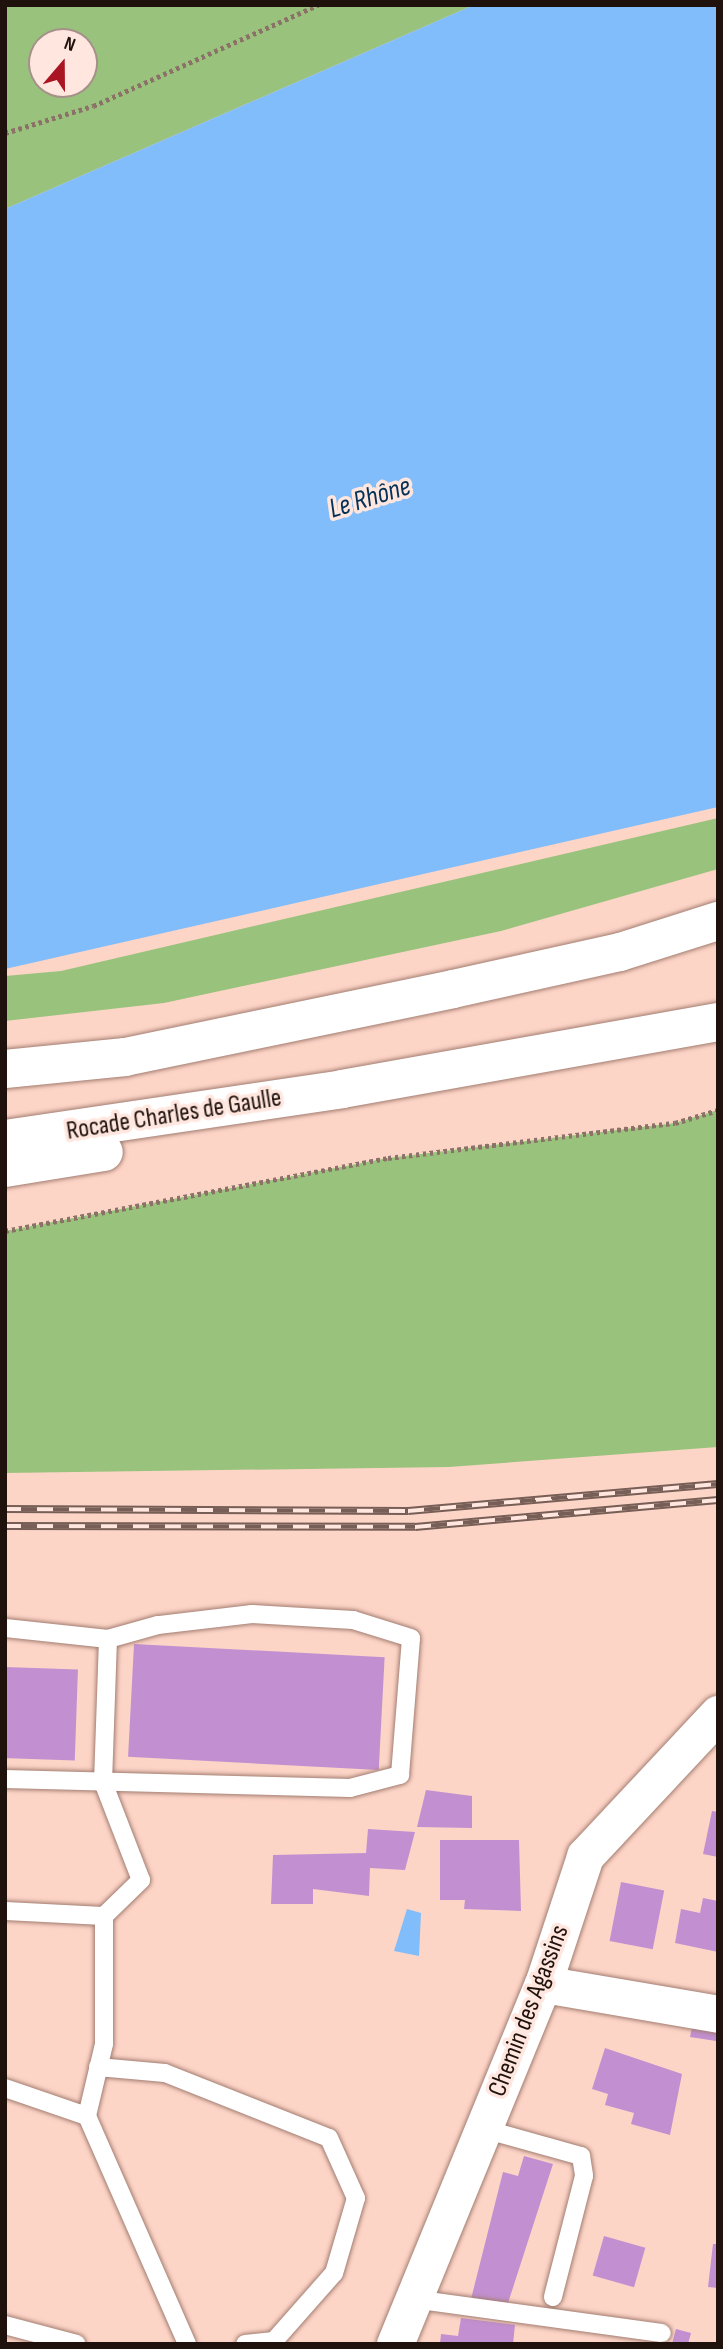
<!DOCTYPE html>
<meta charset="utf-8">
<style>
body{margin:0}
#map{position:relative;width:723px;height:2349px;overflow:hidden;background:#fdd5c7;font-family:"Sofia Sans Condensed",sans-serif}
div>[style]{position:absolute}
.green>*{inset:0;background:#99c37c}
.water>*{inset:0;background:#81bdfa}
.building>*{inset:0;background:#c290d1;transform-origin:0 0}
.path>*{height:4.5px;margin-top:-2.25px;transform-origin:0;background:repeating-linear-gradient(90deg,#8b7167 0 3.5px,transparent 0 7px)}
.roads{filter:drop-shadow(0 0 2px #a27d71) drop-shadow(0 0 2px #a27d71)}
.service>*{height:18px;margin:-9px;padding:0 9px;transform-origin:9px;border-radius:9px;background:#fff}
.minor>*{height:37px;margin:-18.5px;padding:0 18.5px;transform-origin:18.5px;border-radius:18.5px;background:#fff}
.trunk>*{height:38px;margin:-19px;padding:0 19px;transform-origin:19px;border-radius:19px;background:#fff}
.rail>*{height:8px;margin-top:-4px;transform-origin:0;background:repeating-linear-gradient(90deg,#ffe6de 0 16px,#775f57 0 32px);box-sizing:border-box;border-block:2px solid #775f57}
span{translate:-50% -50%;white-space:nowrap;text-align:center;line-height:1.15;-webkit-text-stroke:7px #ffe6de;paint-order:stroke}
.street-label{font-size:26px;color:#1f120d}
.water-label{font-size:28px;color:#043157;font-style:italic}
.frame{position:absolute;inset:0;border:7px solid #1f120d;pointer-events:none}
.north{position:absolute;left:28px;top:28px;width:70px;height:70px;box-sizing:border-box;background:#ffe6de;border:2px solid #a5918a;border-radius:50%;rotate:20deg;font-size:19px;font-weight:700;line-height:28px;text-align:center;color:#1f120d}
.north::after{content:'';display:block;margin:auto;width:24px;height:32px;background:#aa1524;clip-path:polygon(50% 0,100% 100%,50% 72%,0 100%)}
</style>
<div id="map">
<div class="green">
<div style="clip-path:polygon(evenodd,5px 5px,474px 5px,5px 209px,5px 5px,42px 42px,84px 42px,84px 84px,42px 84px,42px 42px)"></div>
<div style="clip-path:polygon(718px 818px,718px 869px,501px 931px,164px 1003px,5px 1021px,5px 976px,61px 971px)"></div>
<div style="clip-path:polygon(718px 1110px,718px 1447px,449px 1467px,5px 1473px,5px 1231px,388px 1158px,675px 1123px)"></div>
</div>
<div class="water">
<div style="clip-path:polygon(474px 5px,718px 5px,718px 807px,5px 969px,5px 209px)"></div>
<div style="clip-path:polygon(407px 1909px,421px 1913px,419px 1956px,394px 1951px)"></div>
</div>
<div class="building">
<div style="left:134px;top:1644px;width:251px;height:113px;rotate:3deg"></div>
<div style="left:5px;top:1667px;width:73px;height:91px;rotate:2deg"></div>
<div style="clip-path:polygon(426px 1790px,472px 1796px,472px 1828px,417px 1827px)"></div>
<div style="clip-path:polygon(712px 1811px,718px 1812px,718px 1857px,703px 1854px)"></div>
<div style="clip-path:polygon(368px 1829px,415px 1832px,405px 1870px,370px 1868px,369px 1896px,313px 1889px,313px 1904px,271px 1904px,273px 1855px,366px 1853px)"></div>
<div style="clip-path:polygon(440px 1840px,519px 1840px,521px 1911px,464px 1909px,465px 1900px,440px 1900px)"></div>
<div style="left:621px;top:1882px;width:44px;height:60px;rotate:11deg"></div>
<div style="clip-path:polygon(703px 1898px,718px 1901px,718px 1952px,675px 1943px,681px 1909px,700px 1913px)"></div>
<div style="clip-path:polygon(692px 2027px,718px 2032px,718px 2051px,716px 2041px,690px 2037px)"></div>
<div style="clip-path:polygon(605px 2048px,682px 2074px,670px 2135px,631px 2124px,634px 2113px,605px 2105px,608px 2094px,592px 2089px)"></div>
<div style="clip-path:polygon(524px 2156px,553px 2164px,508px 2303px,471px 2299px,503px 2172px,518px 2176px)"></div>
<div style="left:604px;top:2236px;width:43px;height:41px;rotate:16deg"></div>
<div style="clip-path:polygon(713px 2244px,718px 2244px,718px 2288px,708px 2287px)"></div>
<div style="clip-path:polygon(461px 2318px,515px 2325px,513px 2344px,440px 2344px,441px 2334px,458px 2336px)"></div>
<div style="clip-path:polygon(676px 2329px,691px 2333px,688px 2344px,672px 2344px)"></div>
</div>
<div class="path">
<div style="left:5px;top:133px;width:92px;rotate:-17.1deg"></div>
<div style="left:93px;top:106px;width:247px;rotate:-24.2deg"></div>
<div style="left:5px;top:1231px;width:390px;rotate:-10.8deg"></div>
<div style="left:388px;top:1158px;width:289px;rotate:-7deg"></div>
<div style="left:675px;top:1123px;width:45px;rotate:-16.8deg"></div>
</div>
<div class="roads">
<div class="service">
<div style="left:5px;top:1628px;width:104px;rotate:6.1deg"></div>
<div style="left:108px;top:1639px;width:143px;rotate:92deg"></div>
<div style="left:103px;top:1782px;width:105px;rotate:68.8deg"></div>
<div style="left:141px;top:1880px;width:52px;rotate:135.8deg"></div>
<div style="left:5px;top:1779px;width:345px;rotate:1.5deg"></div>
<div style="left:350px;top:1788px;width:52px;rotate:-14.6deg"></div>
<div style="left:400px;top:1775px;width:137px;rotate:-85.4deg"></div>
<div style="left:411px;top:1638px;width:61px;rotate:-162.8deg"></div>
<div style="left:353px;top:1620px;width:101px;rotate:-176.6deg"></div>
<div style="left:252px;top:1614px;width:95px;rotate:173.3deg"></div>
<div style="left:158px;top:1625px;width:52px;rotate:164.4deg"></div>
<div style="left:5px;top:1911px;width:99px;rotate:2.9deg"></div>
<div style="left:104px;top:1916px;width:128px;rotate:90deg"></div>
<div style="left:104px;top:2044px;width:74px;rotate:103.3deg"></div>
<div style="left:87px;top:2116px;width:249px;rotate:66.3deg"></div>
<div style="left:98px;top:2067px;width:67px;rotate:5.1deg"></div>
<div style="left:165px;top:2073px;width:176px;rotate:21.6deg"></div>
<div style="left:329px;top:2138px;width:66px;rotate:65.8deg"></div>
<div style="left:356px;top:2198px;width:78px;rotate:106.3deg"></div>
<div style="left:334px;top:2273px;width:91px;rotate:131.4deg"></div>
<div style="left:274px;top:2341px;width:29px;rotate:174deg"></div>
<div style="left:5px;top:2088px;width:87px;rotate:18.9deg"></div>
<div style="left:484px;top:2129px;width:101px;rotate:15.6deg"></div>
<div style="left:581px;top:2156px;width:20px;rotate:81deg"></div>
<div style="left:584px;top:2176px;width:125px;rotate:104.4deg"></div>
<div style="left:413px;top:2299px;width:251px;rotate:7.8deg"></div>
<div style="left:5px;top:2325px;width:74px;rotate:14.8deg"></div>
</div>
<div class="minor">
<div style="left:543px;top:1984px;width:178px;rotate:9.7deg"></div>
<div style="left:395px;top:2344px;width:389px;rotate:-67.7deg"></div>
<div style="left:543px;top:1984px;width:135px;rotate:-71.8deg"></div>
<div style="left:585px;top:1856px;width:195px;rotate:-46.9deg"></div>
</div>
<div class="trunk">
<div style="left:5px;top:1069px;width:121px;rotate:-5.7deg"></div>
<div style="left:125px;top:1057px;width:335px;rotate:-11.7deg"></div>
<div style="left:453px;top:989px;width:171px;rotate:-12.5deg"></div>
<div style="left:620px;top:952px;width:103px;rotate:-17.6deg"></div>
<div style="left:5px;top:1139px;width:341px;rotate:-8.4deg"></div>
<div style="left:342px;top:1089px;width:382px;rotate:-10.1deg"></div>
<div style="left:5px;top:1168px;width:100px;rotate:-9.2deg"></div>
</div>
</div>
<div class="rail">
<div style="left:5px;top:1509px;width:403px;rotate:0.3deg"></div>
<div style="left:408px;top:1511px;width:311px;rotate:-5deg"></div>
<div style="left:5px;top:1526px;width:410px;rotate:0.1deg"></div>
<div style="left:415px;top:1527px;width:304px;rotate:-5.1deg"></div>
</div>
<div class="street-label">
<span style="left:174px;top:1115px;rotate:-9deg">Rocade Charles de Gaulle</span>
<span style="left:529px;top:2011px;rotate:-69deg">Chemin des Agassins</span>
</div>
<div class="water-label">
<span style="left:370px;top:498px;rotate:-17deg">Le Rhône</span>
</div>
<div class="frame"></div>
<div class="north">N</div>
</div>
